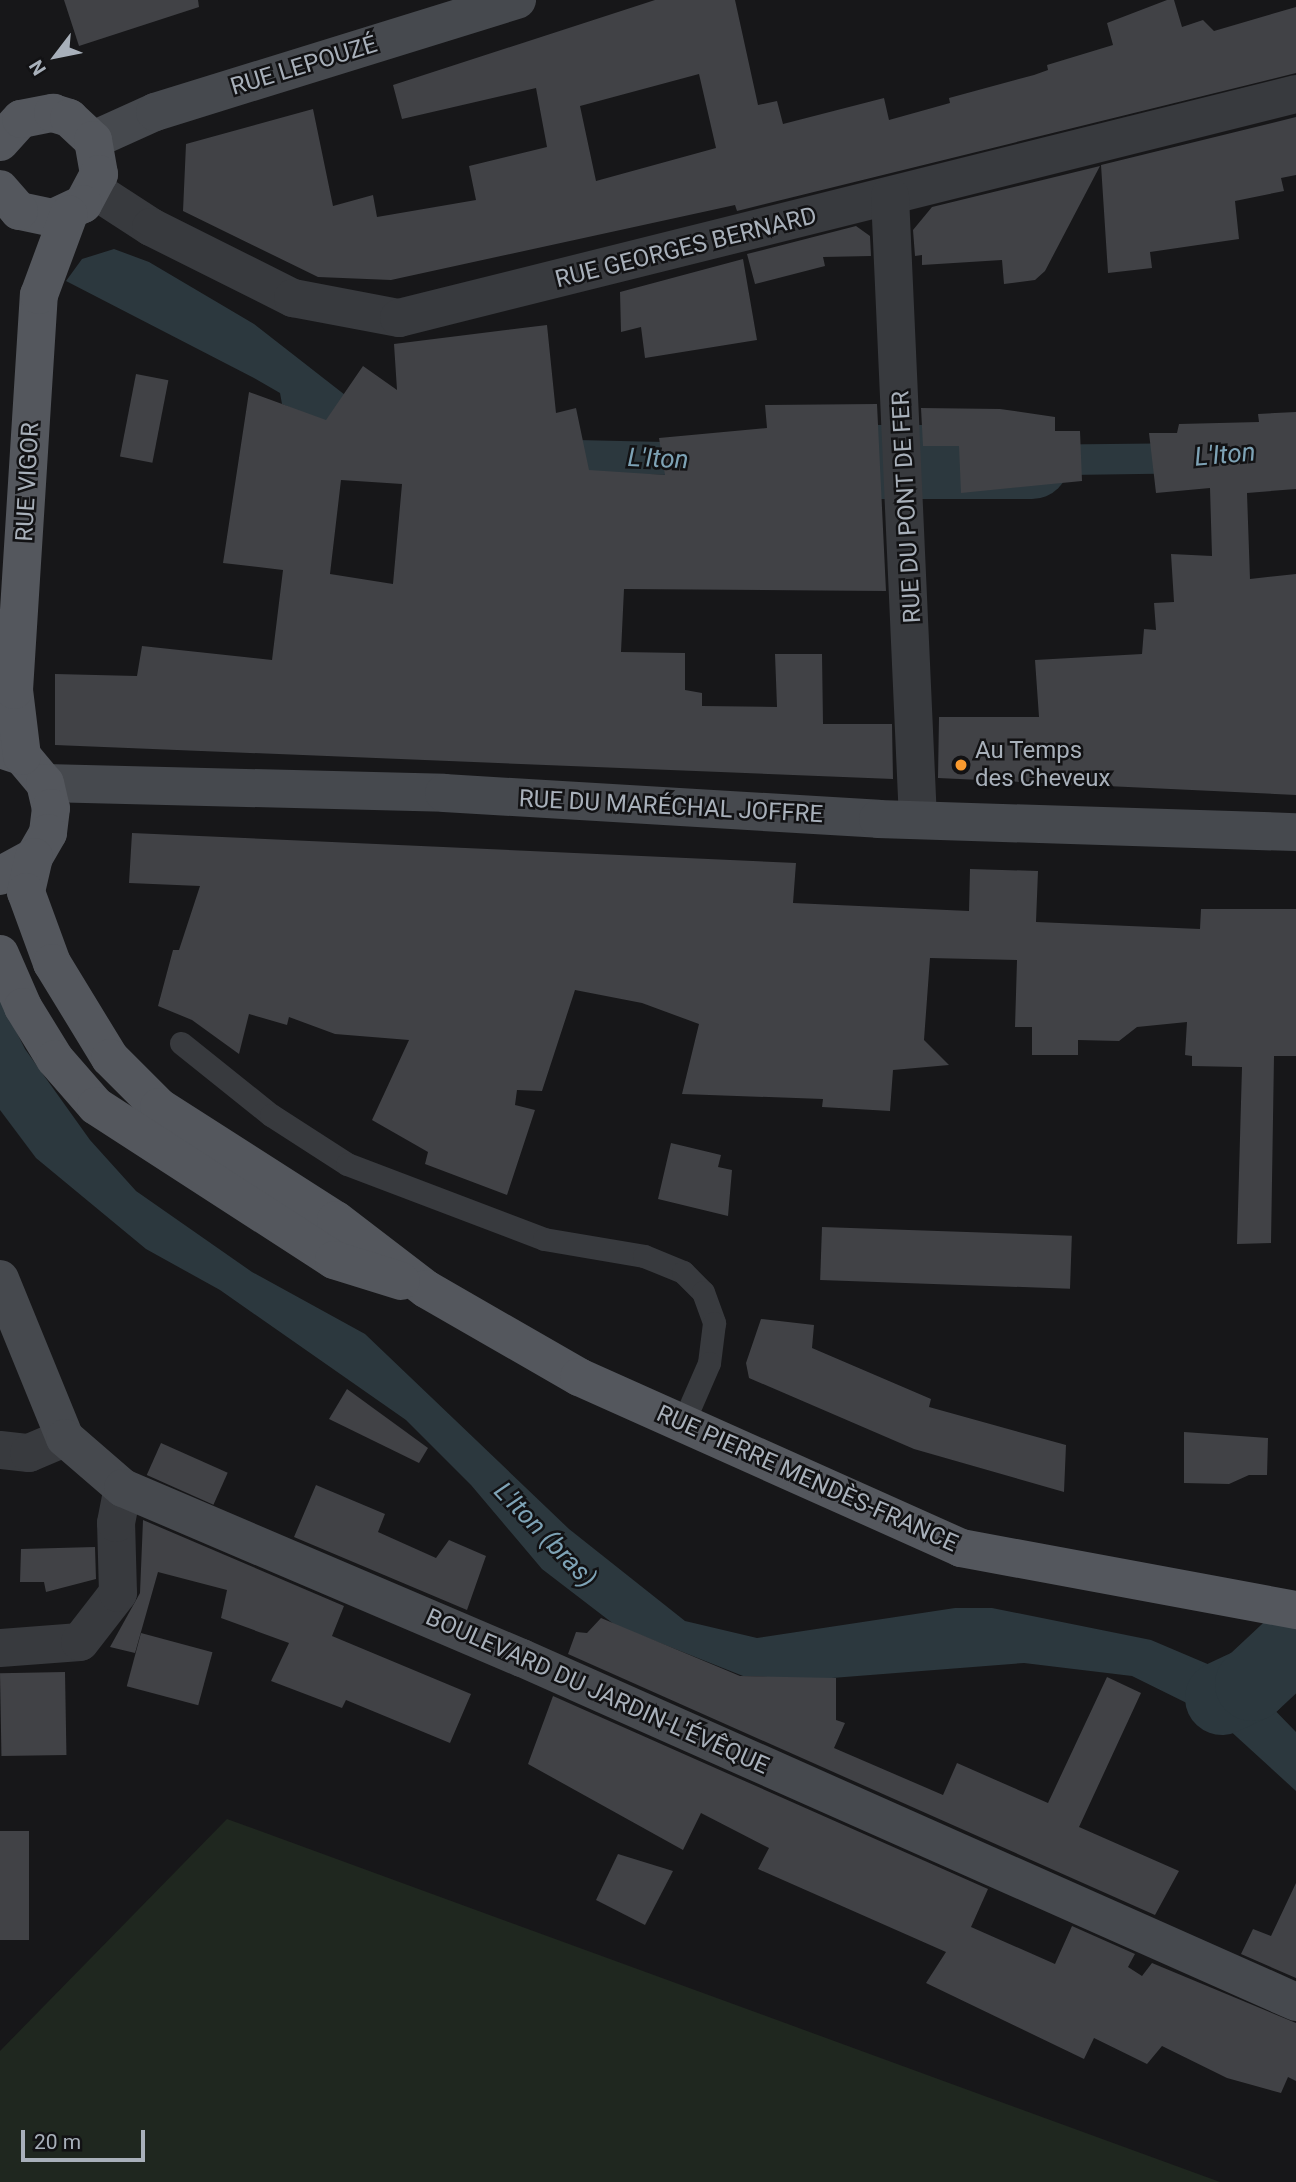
<!DOCTYPE html>
<meta charset="utf-8">
<style>
body{margin:0}
#map{position:relative;width:1296px;height:2182px;overflow:hidden;background:#171719;font-family:Roboto,sans-serif}
div>[style]{position:absolute}
.green>*{inset:0;background:#1f271f}
.water>*{inset:0;background:#2c383e}
.river>*{height:74px;margin:-37px;padding:0 37px;transform-origin:37px;border-radius:37px;background:#2c383e}
.building>*{inset:0;background:#414246;transform-origin:0 0}
.lane>*{height:23px;margin:-11.5px;padding:0 11.5px;transform-origin:11.5px;border-radius:11.5px;background:#383a3e}
.street>*{height:38px;margin:-19px;padding:0 19px;transform-origin:19px;border-radius:19px;background:#383a3e}
.secondary>*{height:38px;margin:-19px;padding:0 19px;transform-origin:19px;border-radius:19px;background:#46494e}
.primary>*{height:38px;margin:-19px;padding:0 19px;transform-origin:19px;border-radius:19px;background:#54575d}
.dots>*{width:19px;height:19px;translate:-50% -50%;box-sizing:border-box;border:4px solid #121214;border-radius:50%}
span{translate:-50% -50%;white-space:nowrap;text-align:center;line-height:1.15;-webkit-text-stroke:5px #121214;paint-order:stroke}
.street-label{font-size:24px;color:#a8b0ba}
.poi-label{font-size:24px;color:#a8b0ba}
.left{translate:0 -50%;text-align:left}
.water-label{font-size:26px;color:#7ea3b6;font-style:italic}
.north{position:absolute;left:21px;top:21px;width:70px;height:70px;-webkit-text-stroke:5px #121214;paint-order:stroke;rotate:238deg;font-size:19px;font-weight:700;line-height:28px;text-align:center;color:#a8b0ba}
.north::after{content:'';display:block;margin:auto;width:24px;height:32px;background:#a8b0ba;clip-path:polygon(50% 0,100% 100%,50% 72%,0 100%)}
.scale{position:absolute;left:21px;top:2130px;width:124px;height:32px;box-sizing:border-box;border:4px solid #a8b0ba;border-top:0;padding-left:9px;font-size:21px;line-height:24px;white-space:nowrap;color:#a8b0ba;-webkit-text-stroke:5px #121214;paint-order:stroke}
</style>
<div id="map">
<div class="green">
<div style="clip-path:polygon(227px 1819px,1220px 2182px,0 2182px,0 2051px)"></div>
</div>
<div class="water">
<div style="clip-path:polygon(114px 249px,149px 262px,254px 324px,363px 409px,577px 440px,880px 447px,881px 479px,562px 473px,494px 496px,282px 404px,280px 393px,254px 378px,66px 281px,82px 259px)"></div>
<div style="clip-path:polygon(1202px 443px,1296px 462px,1210px 473px,931px 477px,930px 446px)"></div>
<div style="clip-path:polygon(0 999px,25px 1049px,90px 1140px,136px 1191px,252px 1272px,365px 1334px,569px 1529px,685px 1621px,757px 1638px,955px 1608px,992px 1608px,1151px 1640px,1224px 1671px,1252px 1662px,1285px 1671px,1265px 1691px,1265px 1700px,1296px 1732px,1296px 1791px,1215px 1717px,1132px 1676px,1024px 1663px,819px 1679px,743px 1676px,615px 1625px,542px 1569px,471px 1485px,406px 1420px,220px 1290px,146px 1249px,36px 1158px,0 1110px)"></div>
</div>
<div class="river">
<div style="left:819px;top:462px;width:213px"></div>
<div style="left:1222px;top:1698px;width:33px;rotate:-25deg"></div>
<div style="left:1252px;top:1684px;width:60px;rotate:-43deg"></div>
</div>
<div class="building">
<div style="clip-path:polygon(64px 0,198px 0,199px 7px,79px 46px)"></div>
<div style="clip-path:polygon(evenodd,655px 0,735px 0,758px 105px,777px 101px,783px 124px,884px 98px,889px 120px,950px 103px,949px 98px,1034px 75px,1048px 70px,1047px 65px,1113px 45px,1107px 23px,1167px 0,1174px 0,1182px 27px,1203px 20px,1214px 31px,1296px 7px,1296px 73px,737px 211px,735px 205px,391px 280px,318px 277px,183px 211px,186px 144px,313px 109px,333px 206px,373px 195px,377px 217px,476px 200px,469px 166px,547px 147px,536px 88px,402px 119px,393px 85px,655px 0,699px 74px,716px 148px,596px 181px,580px 106px,699px 74px)"></div>
<div style="clip-path:polygon(1296px 117px,1296px 175px,1281px 178px,1284px 191px,1235px 201px,1239px 239px,1150px 252px,1152px 268px,1108px 273px,1101px 165px)"></div>
<div style="clip-path:polygon(1100px 166px,1045px 271px,1035px 280px,1004px 284px,1002px 260px,922px 265px,922px 255px,915px 256px,913px 230px,932px 207px)"></div>
<div style="clip-path:polygon(856px 226px,870px 236px,871px 256px,823px 257px,825px 266px,755px 284px,747px 254px)"></div>
<div style="clip-path:polygon(743px 259px,757px 340px,645px 358px,641px 327px,621px 332px,620px 292px)"></div>
<div style="clip-path:polygon(evenodd,547px 325px,556px 413px,576px 408px,589px 470px,665px 475px,659px 438px,767px 428px,765px 405px,877px 404px,886px 591px,624px 589px,621px 652px,685px 653px,685px 690px,702px 693px,702px 706px,777px 707px,775px 654px,822px 654px,823px 724px,892px 724px,893px 779px,55px 745px,55px 674px,137px 676px,142px 646px,272px 660px,283px 570px,223px 563px,249px 392px,326px 420px,363px 366px,397px 390px,394px 344px,547px 325px,341px 480px,402px 484px,393px 584px,330px 574px,341px 480px)"></div>
<div style="left:136px;top:374px;width:33px;height:84px;rotate:11deg"></div>
<div style="clip-path:polygon(921px 408px,1000px 409px,1055px 417px,1055px 431px,1080px 431px,1082px 481px,961px 493px,959px 446px,923px 446px)"></div>
<div style="clip-path:polygon(1296px 412px,1296px 489px,1247px 493px,1250px 579px,1296px 574px,1296px 795px,938px 778px,939px 717px,1039px 717px,1035px 660px,1142px 654px,1144px 629px,1156px 630px,1154px 603px,1174px 602px,1171px 554px,1212px 556px,1210px 488px,1156px 493px,1149px 433px,1177px 433px,1179px 424px,1259px 422px,1258px 414px)"></div>
<div style="clip-path:polygon(132px 833px,796px 863px,793px 903px,969px 911px,970px 869px,1038px 871px,1036px 922px,1200px 929px,1201px 909px,1296px 909px,1296px 1056px,1274px 1056px,1271px 1243px,1237px 1244px,1242px 1067px,1192px 1066px,1192px 1056px,1185px 1055px,1187px 1022px,1137px 1027px,1119px 1041px,1078px 1040px,1078px 1055px,1032px 1055px,1032px 1027px,1015px 1027px,1017px 960px,930px 958px,924px 1040px,949px 1065px,893px 1070px,890px 1111px,822px 1107px,823px 1099px,682px 1094px,699px 1024px,642px 1003px,575px 990px,542px 1091px,517px 1090px,515px 1105px,535px 1110px,507px 1195px,425px 1164px,428px 1152px,372px 1120px,409px 1040px,335px 1034px,289px 1017px,287px 1025px,249px 1014px,239px 1054px,192px 1020px,158px 1006px,173px 950px,179px 950px,200px 886px,129px 883px)"></div>
<div style="clip-path:polygon(671px 1143px,721px 1155px,718px 1167px,732px 1170px,728px 1216px,658px 1199px)"></div>
<div style="left:822px;top:1227px;width:250px;height:53px;rotate:2deg"></div>
<div style="clip-path:polygon(761px 1319px,814px 1325px,812px 1348px,931px 1399px,929px 1407px,1066px 1445px,1064px 1492px,914px 1449px,749px 1378px,746px 1363px)"></div>
<div style="clip-path:polygon(347px 1389px,428px 1448px,419px 1463px,329px 1419px)"></div>
<div style="clip-path:polygon(1184px 1432px,1268px 1438px,1267px 1475px,1249px 1475px,1229px 1484px,1184px 1483px)"></div>
<div style="left:161px;top:1443px;width:73px;height:35px;rotate:24deg"></div>
<div style="clip-path:polygon(316px 1485px,385px 1514px,378px 1532px,436px 1558px,449px 1540px,486px 1556px,467px 1610px,294px 1537px)"></div>
<div style="clip-path:polygon(143px 1520px,344px 1606px,332px 1636px,471px 1694px,450px 1743px,346px 1700px,342px 1708px,271px 1681px,289px 1643px,221px 1618px,227px 1590px,158px 1572px,135px 1653px,110px 1647px,140px 1593px)"></div>
<div style="clip-path:polygon(95px 1547px,96px 1579px,46px 1592px,44px 1582px,20px 1582px,21px 1549px)"></div>
<div style="clip-path:polygon(601px 1618px,740px 1676px,836px 1678px,836px 1720px,845px 1723px,834px 1748px,943px 1795px,957px 1763px,1048px 1803px,1107px 1677px,1141px 1693px,1079px 1827px,1179px 1871px,1155px 1915px,568px 1654px,576px 1632px,587px 1633px)"></div>
<div style="left:141px;top:1633px;width:74px;height:55px;rotate:15deg"></div>
<div style="left:65px;top:1672px;width:83px;height:65px;rotate:89deg"></div>
<div style="clip-path:polygon(553px 1696px,988px 1889px,971px 1927px,1055px 1964px,1072px 1926px,1135px 1954px,1128px 1967px,1142px 1976px,1152px 1963px,1296px 2023px,1296px 2081px,1288px 2077px,1281px 2093px,1227px 2078px,1162px 2046px,1147px 2064px,1094px 2038px,1084px 2059px,926px 1983px,946px 1952px,758px 1869px,769px 1848px,701px 1813px,683px 1850px,528px 1764px)"></div>
<div style="left:0;top:1831px;width:29px;height:109px"></div>
<div style="clip-path:polygon(618px 1854px,673px 1871px,645px 1925px,596px 1900px)"></div>
<div style="clip-path:polygon(1296px 1883px,1296px 1978px,1241px 1954px,1253px 1929px,1271px 1936px)"></div>
</div>
<div class="lane">
<div style="left:181px;top:1043px;width:115px;rotate:38.7deg"></div>
<div style="left:271px;top:1115px;width:90px;rotate:32.8deg"></div>
<div style="left:347px;top:1164px;width:211px;rotate:20.8deg"></div>
<div style="left:544px;top:1239px;width:101px;rotate:9.6deg"></div>
<div style="left:644px;top:1256px;width:42px;rotate:22.3deg"></div>
<div style="left:683px;top:1272px;width:28px;rotate:45deg"></div>
<div style="left:703px;top:1292px;width:33px;rotate:70deg"></div>
<div style="left:714px;top:1323px;width:40px;rotate:97.1deg"></div>
<div style="left:709px;top:1363px;width:68px;rotate:113.5deg"></div>
</div>
<div class="street">
<div style="left:94px;top:190px;width:68px;rotate:33deg"></div>
<div style="left:151px;top:227px;width:159px;rotate:26.6deg"></div>
<div style="left:293px;top:298px;width:108px;rotate:10.7deg"></div>
<div style="left:399px;top:318px;width:925px;rotate:-14.02deg"></div>
<div style="left:890px;top:196px;width:624px;rotate:87.43deg"></div>
<div style="left:0;top:1450px;width:29px;rotate:6deg"></div>
<div style="left:29px;top:1453px;width:39px;rotate:-23deg"></div>
<div style="left:0;top:1648px;width:80px;rotate:-4.3deg"></div>
<div style="left:80px;top:1642px;width:62px;rotate:-52.2deg"></div>
<div style="left:118px;top:1593px;width:70px;rotate:-91.6deg"></div>
<div style="left:116px;top:1523px;width:36px;rotate:-79deg"></div>
</div>
<div class="secondary">
<div style="left:93px;top:140px;width:68px;rotate:-24.3deg"></div>
<div style="left:155px;top:112px;width:379px;rotate:-17.2deg"></div>
<div style="left:45px;top:783px;width:399px;rotate:1.4deg"></div>
<div style="left:444px;top:793px;width:435px;rotate:3.4deg"></div>
<div style="left:878px;top:819px;width:418px;rotate:1.8deg"></div>
<div style="left:0;top:1279px;width:172px;rotate:67.8deg"></div>
<div style="left:65px;top:1438px;width:77px;rotate:40.8deg"></div>
<div style="left:123px;top:1488px;width:434px;rotate:23.1deg"></div>
<div style="left:522px;top:1658px;width:847px;rotate:23.96deg"></div>
</div>
<div class="primary">
<div style="left:0;top:142px;width:31px;rotate:-48deg"></div>
<div style="left:21px;top:119px;width:33px;rotate:-11deg"></div>
<div style="left:53px;top:113px;width:17px;rotate:17deg"></div>
<div style="left:69px;top:118px;width:33px;rotate:43deg"></div>
<div style="left:93px;top:140px;width:35px;rotate:80deg"></div>
<div style="left:99px;top:174px;width:34px;rotate:118deg"></div>
<div style="left:83px;top:204px;width:33px;rotate:155deg"></div>
<div style="left:53px;top:218px;width:35px;rotate:-168deg"></div>
<div style="left:19px;top:211px;width:29px;rotate:-131deg"></div>
<div style="left:0;top:749px;width:23px;rotate:18deg"></div>
<div style="left:22px;top:756px;width:35px;rotate:50deg"></div>
<div style="left:45px;top:783px;width:26px;rotate:77deg"></div>
<div style="left:51px;top:808px;width:25px;rotate:97deg"></div>
<div style="left:48px;top:833px;width:28px;rotate:120deg"></div>
<div style="left:34px;top:857px;width:39px;rotate:151deg"></div>
<div style="left:22px;top:756px;width:66px;rotate:-96.9deg"></div>
<div style="left:14px;top:690px;width:396px;rotate:-86.4deg"></div>
<div style="left:39px;top:295px;width:86px;rotate:-69.7deg"></div>
<div style="left:34px;top:857px;width:36px;rotate:103deg"></div>
<div style="left:26px;top:892px;width:76px;rotate:69.9deg"></div>
<div style="left:52px;top:963px;width:111px;rotate:58.6deg"></div>
<div style="left:110px;top:1058px;width:69px;rotate:45deg"></div>
<div style="left:159px;top:1107px;width:210px;rotate:32.6deg"></div>
<div style="left:336px;top:1220px;width:113px;rotate:37.5deg"></div>
<div style="left:426px;top:1289px;width:177px;rotate:29.9deg"></div>
<div style="left:579px;top:1377px;width:419px;rotate:24.1deg"></div>
<div style="left:961px;top:1548px;width:341px;rotate:10.5deg"></div>
<div style="left:0;top:954px;width:58px;rotate:66.5deg"></div>
<div style="left:23px;top:1007px;width:61px;rotate:58.4deg"></div>
<div style="left:55px;top:1059px;width:62px;rotate:48.9deg"></div>
<div style="left:96px;top:1106px;width:283px;rotate:32.9deg"></div>
<div style="left:334px;top:1260px;width:70px;rotate:17.4deg"></div>
</div>
<div class="dots">
<div style="left:961px;top:765px;background:#fa9a2e"></div>
</div>
<div class="street-label">
<span style="left:304px;top:66px;rotate:-17deg">RUE LEPOUZÉ</span>
<span style="left:686px;top:248px;rotate:-14deg">RUE GEORGES BERNARD</span>
<span style="left:28px;top:482px;rotate:-87deg">RUE VIGOR</span>
<span style="left:907px;top:507px;rotate:-93deg">RUE DU PONT DE FER</span>
<span style="left:671px;top:807px;rotate:3deg">RUE DU MARÉCHAL JOFFRE</span>
<span style="left:807px;top:1479px;rotate:24deg">RUE PIERRE MENDÈS-FRANCE</span>
<span style="left:597px;top:1692px;rotate:24deg">BOULEVARD DU JARDIN-L'ÉVÊQUE</span>
</div>
<div class="poi-label">
<span class="left" style="left:975px;top:765px">Au Temps<br>des Cheveux</span>
</div>
<div class="water-label">
<span style="left:1225px;top:455px;rotate:-5deg">L'Iton</span>
<span style="left:658px;top:459px;rotate:2deg">L'Iton</span>
<span style="left:545px;top:1535px;rotate:46deg">L'Iton (bras)</span>
</div>
<div class="north">N</div>
<div class="scale">20 m</div>
</div>
